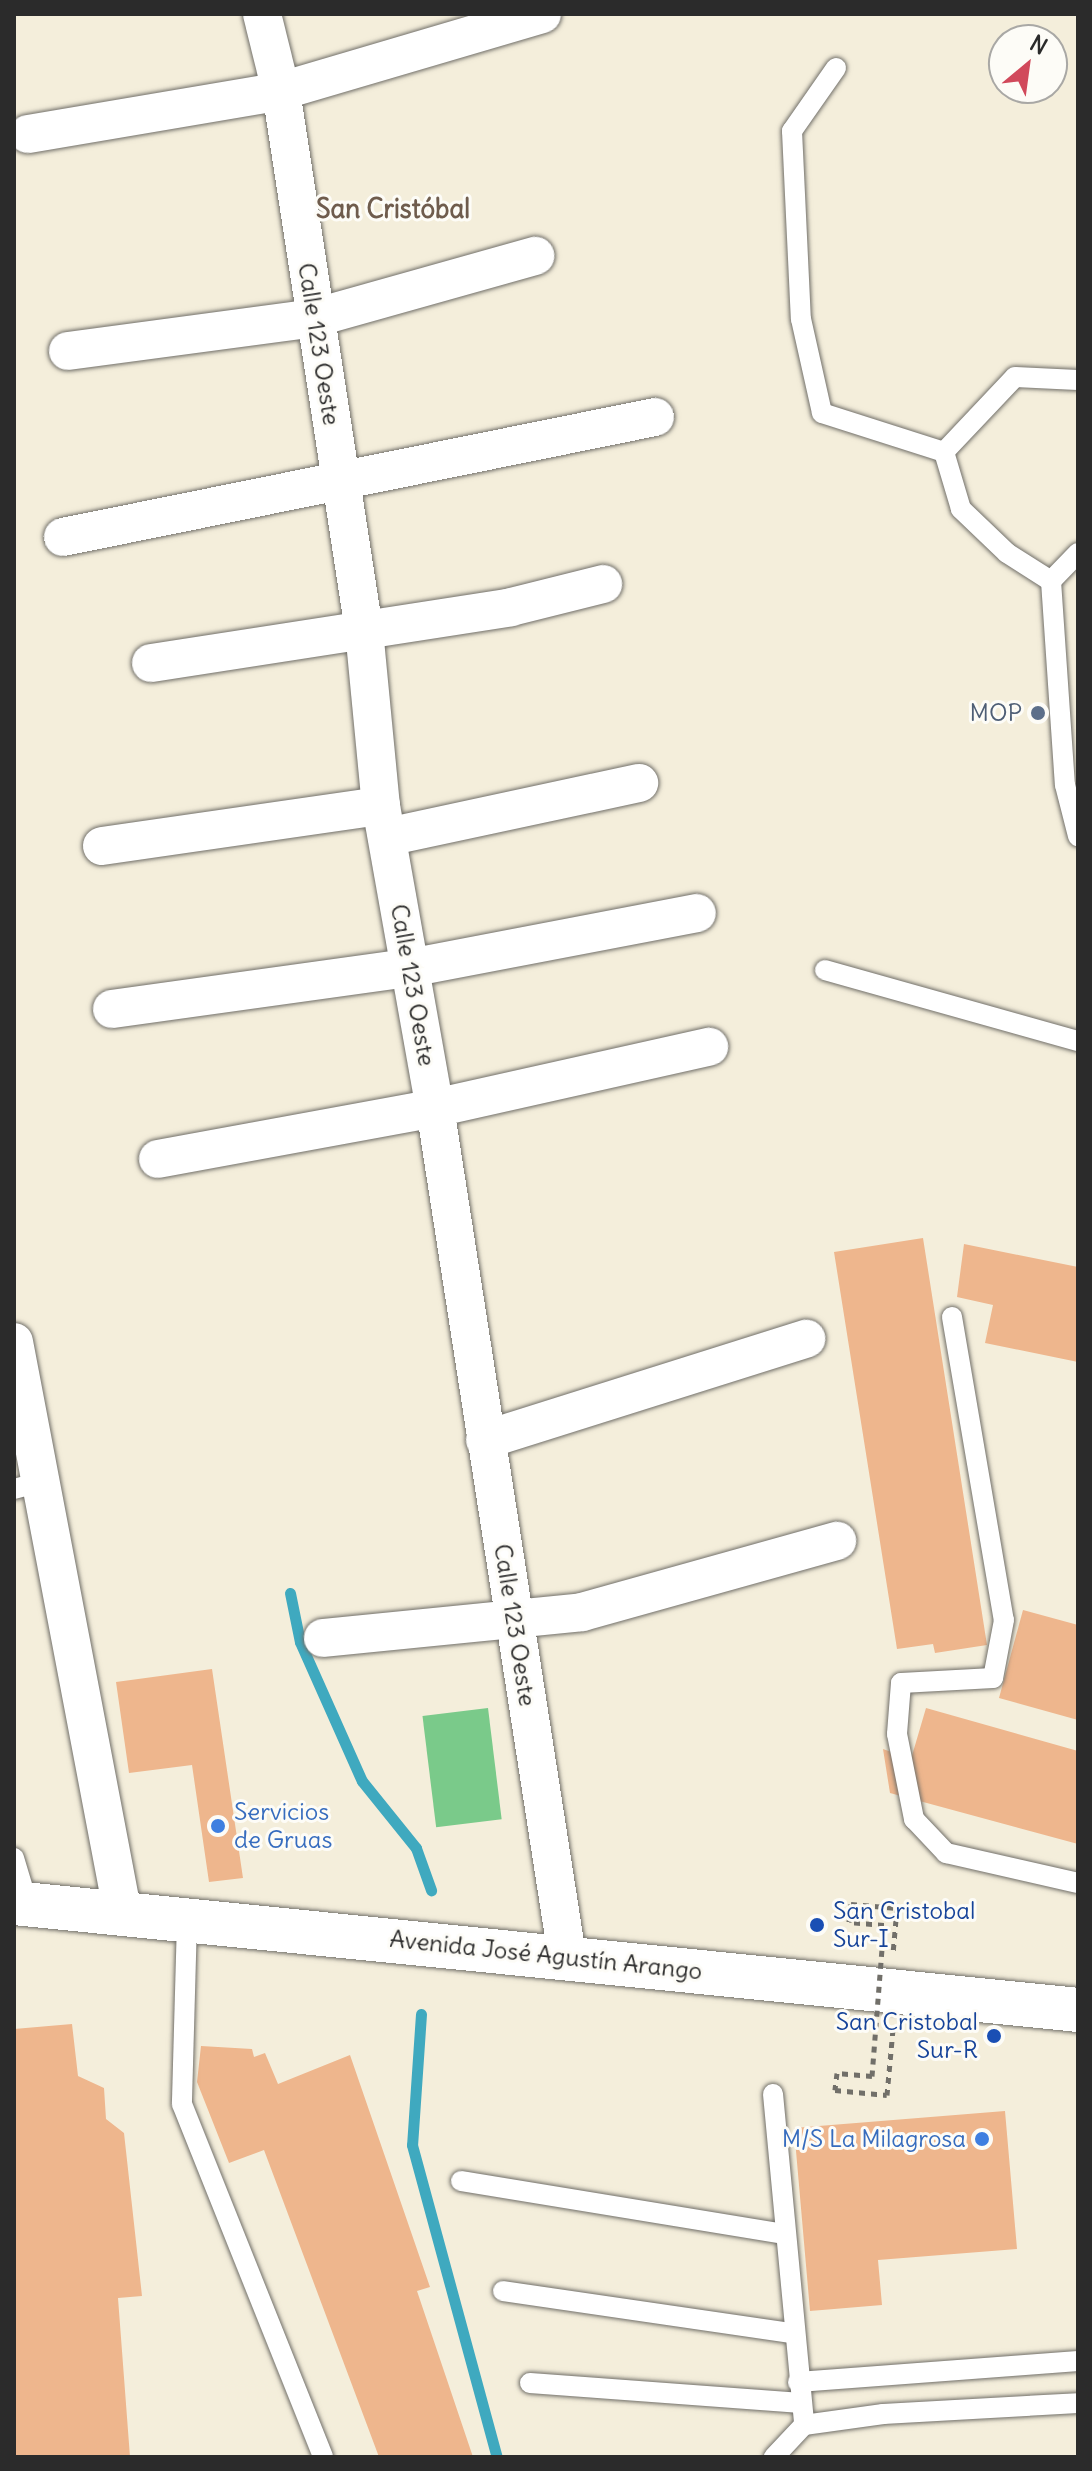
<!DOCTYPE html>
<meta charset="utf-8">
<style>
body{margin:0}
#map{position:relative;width:1092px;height:2471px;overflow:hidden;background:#f4eedb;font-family:Delius,sans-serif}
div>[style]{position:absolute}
.green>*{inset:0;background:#7aca8a;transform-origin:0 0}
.stream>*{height:11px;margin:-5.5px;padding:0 5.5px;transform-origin:5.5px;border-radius:5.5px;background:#3fa9bf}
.building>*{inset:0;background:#eeb68d}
.path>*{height:5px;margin-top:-2.5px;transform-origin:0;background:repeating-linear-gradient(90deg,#716f69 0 6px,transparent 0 12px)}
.roads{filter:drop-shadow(0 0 2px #716f69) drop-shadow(0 0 2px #716f69)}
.service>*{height:20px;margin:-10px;padding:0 10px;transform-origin:10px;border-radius:10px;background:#fff}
.minor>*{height:38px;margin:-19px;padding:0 19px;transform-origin:19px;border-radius:19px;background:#fff}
.secondary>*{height:44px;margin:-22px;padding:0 22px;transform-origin:22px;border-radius:22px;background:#fff}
.path-bridge>*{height:5px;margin-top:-2.5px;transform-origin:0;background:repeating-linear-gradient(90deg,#716f69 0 6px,transparent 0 12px)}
.dots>*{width:22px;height:22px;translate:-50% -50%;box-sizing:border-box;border:4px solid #fdfcf7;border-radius:50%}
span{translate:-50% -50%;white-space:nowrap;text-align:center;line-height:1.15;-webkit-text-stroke:6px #fdfcf7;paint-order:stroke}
.street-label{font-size:24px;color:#2b2b2b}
.service-label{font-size:24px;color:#4e5e75}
.right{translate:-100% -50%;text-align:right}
.shop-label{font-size:24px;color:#366cbe}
.left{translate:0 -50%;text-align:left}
.transit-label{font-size:24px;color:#164399}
.neighbourhood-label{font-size:26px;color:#6f5c4d;font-weight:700}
.frame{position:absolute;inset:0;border:16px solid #2b2b2b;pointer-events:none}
.north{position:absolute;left:988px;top:24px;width:80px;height:80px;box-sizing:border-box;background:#fdfcf7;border:2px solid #a9a8a5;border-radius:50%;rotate:29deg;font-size:22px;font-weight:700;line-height:32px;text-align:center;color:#2b2b2b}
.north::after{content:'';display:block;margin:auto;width:28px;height:36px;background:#d1495b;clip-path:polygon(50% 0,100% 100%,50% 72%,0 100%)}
</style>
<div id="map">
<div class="green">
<div style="left:488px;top:1708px;width:112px;height:66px;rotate:83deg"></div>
</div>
<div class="stream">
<div style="left:290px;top:1593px;width:50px;rotate:78.5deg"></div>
<div style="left:300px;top:1642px;width:152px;rotate:66deg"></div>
<div style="left:362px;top:1781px;width:86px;rotate:51.1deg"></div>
<div style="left:416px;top:1848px;width:45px;rotate:70.3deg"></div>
<div style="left:421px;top:2014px;width:131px;rotate:93.9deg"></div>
<div style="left:412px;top:2145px;width:323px;rotate:74.8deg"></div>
</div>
<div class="building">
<div style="clip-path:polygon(923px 1238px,987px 1645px,935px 1653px,933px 1644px,897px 1649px,834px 1252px)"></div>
<div style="clip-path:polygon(964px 1244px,1078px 1267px,1078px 1362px,985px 1343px,993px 1305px,957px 1297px)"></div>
<div style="clip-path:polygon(1023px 1610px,1078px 1625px,1078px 1720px,999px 1698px)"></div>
<div style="clip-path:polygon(212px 1669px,243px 1878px,209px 1882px,192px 1765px,129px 1773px,116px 1682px)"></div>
<div style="clip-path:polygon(926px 1708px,1078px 1751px,1078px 1844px,890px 1793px,883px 1749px,911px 1759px)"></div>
<div style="clip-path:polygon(72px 2024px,78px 2076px,104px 2088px,106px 2119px,124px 2133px,142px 2296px,118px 2298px,130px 2457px,14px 2457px,14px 2029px)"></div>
<div style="clip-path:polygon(201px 2046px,252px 2049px,254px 2057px,265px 2053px,278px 2084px,350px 2055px,430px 2287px,417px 2291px,473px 2457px,379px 2457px,264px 2150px,229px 2163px,197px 2082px)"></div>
<div style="clip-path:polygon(1005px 2111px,1017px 2249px,878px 2260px,882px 2305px,810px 2311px,794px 2128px)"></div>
</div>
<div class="path">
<div style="left:884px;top:1925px;width:35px;rotate:-175deg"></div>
<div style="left:849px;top:1922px;width:18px;rotate:-84deg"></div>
<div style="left:851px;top:1904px;width:46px;rotate:5deg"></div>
<div style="left:897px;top:1908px;width:46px;rotate:95deg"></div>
<div style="left:872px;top:2076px;width:35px;rotate:-175deg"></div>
<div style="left:837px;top:2073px;width:17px;rotate:97deg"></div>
<div style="left:835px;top:2090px;width:52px;rotate:5.5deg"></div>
<div style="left:887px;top:2095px;width:66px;rotate:-84.8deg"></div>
</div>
<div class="roads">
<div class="service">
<div style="left:836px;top:68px;width:77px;rotate:124.9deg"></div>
<div style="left:792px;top:131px;width:188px;rotate:87.3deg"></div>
<div style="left:801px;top:319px;width:96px;rotate:77.4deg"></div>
<div style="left:822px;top:413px;width:128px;rotate:17.7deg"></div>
<div style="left:1078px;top:553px;width:39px;rotate:134deg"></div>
<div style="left:1051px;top:581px;width:204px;rotate:86.1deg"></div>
<div style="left:1065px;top:785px;width:53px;rotate:75.7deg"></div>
<div style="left:1051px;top:581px;width:52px;rotate:-147.5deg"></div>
<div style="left:1007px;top:553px;width:64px;rotate:-136.3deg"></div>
<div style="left:961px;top:509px;width:59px;rotate:-106.6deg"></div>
<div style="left:944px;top:452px;width:103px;rotate:-46.6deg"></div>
<div style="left:1015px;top:377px;width:63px;rotate:2.7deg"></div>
<div style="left:825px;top:970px;width:263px;rotate:15.7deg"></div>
<div style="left:952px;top:1317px;width:307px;rotate:80.3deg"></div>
<div style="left:1004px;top:1620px;width:59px;rotate:100.7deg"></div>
<div style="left:993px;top:1678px;width:92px;rotate:176.9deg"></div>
<div style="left:901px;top:1683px;width:51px;rotate:94.5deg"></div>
<div style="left:897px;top:1734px;width:87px;rotate:78.7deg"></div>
<div style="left:914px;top:1819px;width:47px;rotate:46.7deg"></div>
<div style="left:946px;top:1853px;width:135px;rotate:12.8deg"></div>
<div style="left:14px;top:1489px;width:27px;rotate:-15deg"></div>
<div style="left:14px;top:1858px;width:49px;rotate:73.4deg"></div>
<div style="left:187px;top:1921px;width:183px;rotate:91.6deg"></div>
<div style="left:182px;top:2104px;width:380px;rotate:68.2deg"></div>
<div style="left:773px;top:2094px;width:332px;rotate:84.6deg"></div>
<div style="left:804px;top:2425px;width:44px;rotate:133.2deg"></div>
<div style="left:461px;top:2181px;width:326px;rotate:9.3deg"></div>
<div style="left:503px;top:2291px;width:292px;rotate:8.3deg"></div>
<div style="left:798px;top:2382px;width:281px;rotate:-4.3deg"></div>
<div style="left:530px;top:2383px;width:272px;rotate:4.2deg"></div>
<div style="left:804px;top:2425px;width:80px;rotate:-7.9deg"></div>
<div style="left:883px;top:2414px;width:195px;rotate:-3.2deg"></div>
</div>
<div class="minor">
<div style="left:262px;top:14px;width:79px;rotate:76.1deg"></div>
<div style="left:281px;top:91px;width:545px;rotate:81.25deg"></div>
<div style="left:364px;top:630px;width:177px;rotate:84.5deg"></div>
<div style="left:381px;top:806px;width:307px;rotate:79.9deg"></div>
<div style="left:435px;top:1108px;width:858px;rotate:81.15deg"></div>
<div style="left:28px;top:134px;width:257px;rotate:-9.6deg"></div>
<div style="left:281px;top:91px;width:272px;rotate:-16.4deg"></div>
<div style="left:68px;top:351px;width:248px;rotate:-7.6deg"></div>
<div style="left:314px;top:318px;width:230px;rotate:-15.7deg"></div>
<div style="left:63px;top:537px;width:604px;rotate:-11.46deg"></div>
<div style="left:151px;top:663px;width:364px;rotate:-8.8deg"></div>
<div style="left:511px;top:607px;width:95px;rotate:-14deg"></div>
<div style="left:387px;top:837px;width:258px;rotate:-12.1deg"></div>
<div style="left:102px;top:846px;width:282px;rotate:-8.2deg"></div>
<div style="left:112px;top:1009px;width:300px;rotate:-7.9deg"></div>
<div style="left:409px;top:968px;width:293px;rotate:-10.8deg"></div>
<div style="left:158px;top:1159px;width:282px;rotate:-10.4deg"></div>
<div style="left:435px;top:1108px;width:281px;rotate:-12.6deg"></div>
<div style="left:14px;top:1342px;width:583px;rotate:79.23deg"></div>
<div style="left:485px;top:1440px;width:337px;rotate:-17.5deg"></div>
<div style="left:323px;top:1638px;width:260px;rotate:-5.7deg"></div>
<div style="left:582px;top:1612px;width:265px;rotate:-15.6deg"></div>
</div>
<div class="secondary">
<div style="left:14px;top:1903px;width:1069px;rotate:5.74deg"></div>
</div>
</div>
<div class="path-bridge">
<div style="left:872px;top:2076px;width:151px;rotate:-85.5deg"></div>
</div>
<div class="dots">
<div style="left:1038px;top:713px;background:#5c6f8a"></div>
<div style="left:218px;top:1826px;background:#3f7fe0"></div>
<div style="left:817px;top:1925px;background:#1a4fb4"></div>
<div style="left:994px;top:2036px;background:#1a4fb4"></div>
<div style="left:982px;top:2139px;background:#3f7fe0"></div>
</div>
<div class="street-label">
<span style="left:319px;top:344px;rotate:81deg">Calle 123 Oeste</span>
<span style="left:413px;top:985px;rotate:80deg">Calle 123 Oeste</span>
<span style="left:515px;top:1625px;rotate:81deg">Calle 123 Oeste</span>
<span style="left:546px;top:1955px;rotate:6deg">Avenida José Agustín Arango</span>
</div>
<div class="service-label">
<span class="right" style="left:1022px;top:713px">MOP</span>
</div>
<div class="shop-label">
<span class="left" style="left:234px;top:1826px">Servicios<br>de Gruas</span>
<span class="right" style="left:966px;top:2139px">M/S La Milagrosa</span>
</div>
<div class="transit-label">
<span class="left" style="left:833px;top:1925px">San Cristobal<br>Sur-I</span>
<span class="right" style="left:978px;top:2036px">San Cristobal<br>Sur-R</span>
</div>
<div class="neighbourhood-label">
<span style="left:393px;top:209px">San Cristóbal</span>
</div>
<div class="frame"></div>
<div class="north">N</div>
</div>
